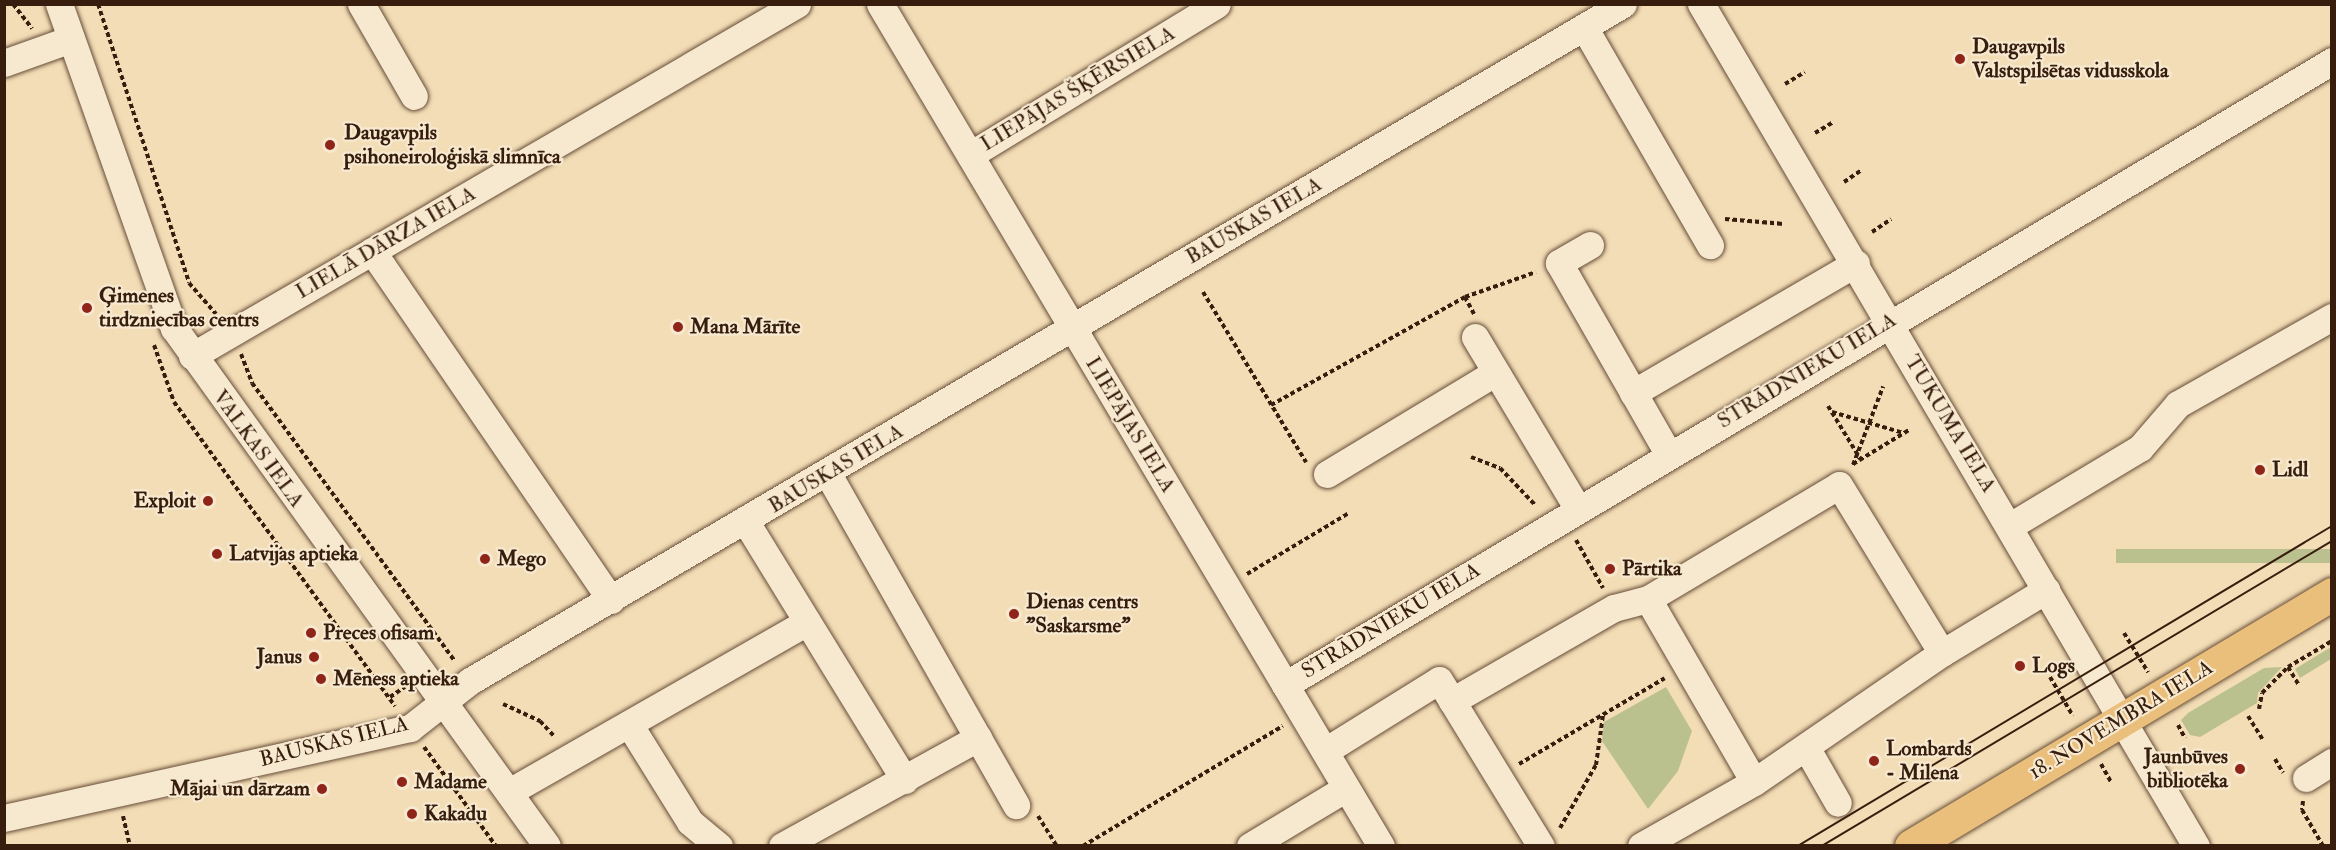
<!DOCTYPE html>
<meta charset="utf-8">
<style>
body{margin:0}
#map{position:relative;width:2336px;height:850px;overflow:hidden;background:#f3ddb6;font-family:"IM FELL Double Pica",serif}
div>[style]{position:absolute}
.green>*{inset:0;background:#bbc18e;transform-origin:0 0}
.path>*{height:4px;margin-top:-2px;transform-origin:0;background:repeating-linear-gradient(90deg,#371d0e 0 4.5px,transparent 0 7.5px)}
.roads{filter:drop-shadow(0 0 2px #664d38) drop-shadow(0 0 2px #664d38)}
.minor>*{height:27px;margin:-13.5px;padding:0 13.5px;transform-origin:13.5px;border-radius:13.5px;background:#f7e9d0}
.major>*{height:33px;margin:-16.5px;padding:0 16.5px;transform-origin:16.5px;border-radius:16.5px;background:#eabe7b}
.tram>*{height:1.5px;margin:-0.75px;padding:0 0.75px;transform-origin:0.75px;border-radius:0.75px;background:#371d0e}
.dots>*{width:16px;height:16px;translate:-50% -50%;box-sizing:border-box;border:3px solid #f7e9d0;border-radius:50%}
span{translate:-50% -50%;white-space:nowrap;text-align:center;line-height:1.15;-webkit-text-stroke:4.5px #f7e9d0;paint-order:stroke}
.poi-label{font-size:21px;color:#371d0e;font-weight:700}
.left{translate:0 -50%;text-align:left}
.right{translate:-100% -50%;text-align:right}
.street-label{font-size:21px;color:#371d0e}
.frame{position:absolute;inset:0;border:6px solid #371d0e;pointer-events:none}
</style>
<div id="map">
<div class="green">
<div style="left:2331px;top:549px;width:14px;height:215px;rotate:90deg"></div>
<div style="clip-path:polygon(2331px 647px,2331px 659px,2300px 678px,2295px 669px)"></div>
<div style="clip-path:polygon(2282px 667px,2258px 693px,2257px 703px,2200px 737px,2190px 735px,2181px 720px,2188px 713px,2264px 668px)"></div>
<div style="clip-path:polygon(1666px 687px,1692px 731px,1678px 771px,1648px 809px,1602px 741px,1604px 722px)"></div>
</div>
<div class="path">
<div style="left:13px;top:4px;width:31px;rotate:52deg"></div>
<div style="left:98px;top:4px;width:293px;rotate:71.9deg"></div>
<div style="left:189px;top:283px;width:41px;rotate:48.9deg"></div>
<div style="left:1785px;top:84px;width:23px;rotate:-31deg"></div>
<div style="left:1815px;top:133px;width:21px;rotate:-31deg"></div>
<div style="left:1844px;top:182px;width:22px;rotate:-34deg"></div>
<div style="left:1725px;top:219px;width:59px;rotate:4.8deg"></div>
<div style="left:1872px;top:232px;width:23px;rotate:-34deg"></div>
<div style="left:1203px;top:292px;width:199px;rotate:58.8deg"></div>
<div style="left:1474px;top:314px;width:19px;rotate:-118deg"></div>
<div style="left:1465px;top:297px;width:75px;rotate:-19.4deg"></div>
<div style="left:154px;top:345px;width:60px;rotate:70.7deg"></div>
<div style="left:174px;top:402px;width:376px;rotate:54deg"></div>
<div style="left:241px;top:354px;width:31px;rotate:69deg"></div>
<div style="left:252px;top:383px;width:344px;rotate:53.9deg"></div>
<div style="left:1271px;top:405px;width:222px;rotate:-29.1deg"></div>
<div style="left:1828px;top:406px;width:63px;rotate:58.6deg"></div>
<div style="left:1832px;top:412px;width:75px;rotate:16.3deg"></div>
<div style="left:1471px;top:457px;width:31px;rotate:21deg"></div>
<div style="left:1500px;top:468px;width:52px;rotate:46.5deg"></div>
<div style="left:1853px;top:464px;width:66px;rotate:-31.3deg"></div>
<div style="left:1853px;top:465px;width:84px;rotate:-69deg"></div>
<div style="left:1576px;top:540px;width:55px;rotate:60.6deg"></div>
<div style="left:1247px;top:574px;width:119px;rotate:-30.9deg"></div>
<div style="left:2124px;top:633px;width:46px;rotate:58.4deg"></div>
<div style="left:2288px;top:667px;width:21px;rotate:59deg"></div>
<div style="left:2050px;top:677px;width:45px;rotate:59.5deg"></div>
<div style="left:390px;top:697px;width:18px;rotate:-34deg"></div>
<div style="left:503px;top:704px;width:41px;rotate:24.7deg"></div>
<div style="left:540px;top:721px;width:22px;rotate:47deg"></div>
<div style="left:2259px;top:709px;width:16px;rotate:-79deg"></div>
<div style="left:2262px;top:693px;width:37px;rotate:-45deg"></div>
<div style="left:2288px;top:667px;width:51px;rotate:-30.6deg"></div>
<div style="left:2248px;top:716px;width:28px;rotate:58deg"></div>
<div style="left:2178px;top:725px;width:15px;rotate:62deg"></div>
<div style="left:424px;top:747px;width:122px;rotate:54deg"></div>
<div style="left:2275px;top:759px;width:16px;rotate:60deg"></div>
<div style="left:1519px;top:764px;width:169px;rotate:-30.5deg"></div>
<div style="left:2101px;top:764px;width:21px;rotate:61deg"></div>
<div style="left:2303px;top:801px;width:9px;rotate:96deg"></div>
<div style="left:2302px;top:810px;width:42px;rotate:59.7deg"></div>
<div style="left:123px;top:816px;width:31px;rotate:77deg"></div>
<div style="left:1038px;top:816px;width:36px;rotate:58deg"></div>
<div style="left:1560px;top:828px;width:73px;rotate:-60.3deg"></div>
<div style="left:1596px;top:765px;width:50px;rotate:-82deg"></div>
<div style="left:1083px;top:846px;width:233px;rotate:-31deg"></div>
</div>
<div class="roads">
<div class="minor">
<div style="left:59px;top:4px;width:344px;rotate:70.5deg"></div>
<div style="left:174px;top:328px;width:638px;rotate:54.24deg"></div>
<div style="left:361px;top:4px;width:106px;rotate:60.1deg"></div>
<div style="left:880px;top:4px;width:980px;rotate:59.25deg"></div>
<div style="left:1701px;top:4px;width:977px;rotate:59.55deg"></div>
<div style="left:1584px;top:27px;width:252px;rotate:60deg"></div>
<div style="left:4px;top:63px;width:71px;rotate:-19.7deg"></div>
<div style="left:970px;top:155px;width:289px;rotate:-31.4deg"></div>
<div style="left:1590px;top:245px;width:36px;rotate:150deg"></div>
<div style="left:1559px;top:263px;width:221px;rotate:60.2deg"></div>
<div style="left:372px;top:251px;width:423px;rotate:55.6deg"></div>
<div style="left:1475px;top:337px;width:200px;rotate:59.1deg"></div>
<div style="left:192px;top:356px;width:700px;rotate:-30.19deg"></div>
<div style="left:1633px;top:393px;width:258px;rotate:-30.2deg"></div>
<div style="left:828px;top:474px;width:381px;rotate:60.4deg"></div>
<div style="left:1327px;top:474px;width:197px;rotate:-31.1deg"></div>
<div style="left:746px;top:522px;width:303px;rotate:58.4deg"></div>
<div style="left:2010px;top:526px;width:152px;rotate:-31deg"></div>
<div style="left:2140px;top:448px;width:58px;rotate:-49.2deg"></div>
<div style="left:2178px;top:404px;width:177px;rotate:-29.5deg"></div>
<div style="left:1648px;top:599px;width:211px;rotate:59.9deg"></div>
<div style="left:1285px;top:685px;width:1219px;rotate:-30.79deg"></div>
<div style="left:1452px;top:701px;width:170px;rotate:58.5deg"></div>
<div style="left:629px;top:724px;width:115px;rotate:58.1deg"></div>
<div style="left:690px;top:822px;width:38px;rotate:40deg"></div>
<div style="left:1806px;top:747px;width:64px;rotate:60.3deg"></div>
<div style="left:1325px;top:751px;width:134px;rotate:-31.9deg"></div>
<div style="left:1439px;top:680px;width:25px;rotate:58deg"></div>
<div style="left:1452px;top:701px;width:187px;rotate:-29.9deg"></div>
<div style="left:1614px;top:608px;width:35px;rotate:-15deg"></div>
<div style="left:1648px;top:599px;width:222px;rotate:-30.8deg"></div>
<div style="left:1839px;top:485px;width:197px;rotate:58.5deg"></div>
<div style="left:2306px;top:778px;width:31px;rotate:-32deg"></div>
<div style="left:509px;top:792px;width:343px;rotate:-29.7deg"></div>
<div style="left:4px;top:818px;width:416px;rotate:-12.5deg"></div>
<div style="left:410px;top:728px;width:76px;rotate:-38.1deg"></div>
<div style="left:470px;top:681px;width:1337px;rotate:-30.42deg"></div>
<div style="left:782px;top:846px;width:224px;rotate:-28.9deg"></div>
<div style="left:1250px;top:846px;width:112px;rotate:-31.1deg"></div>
<div style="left:1641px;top:846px;width:130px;rotate:-29.5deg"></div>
<div style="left:1754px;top:782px;width:228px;rotate:-34.5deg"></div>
<div style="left:1942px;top:653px;width:122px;rotate:-31.2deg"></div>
</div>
<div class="major">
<div style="left:1911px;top:846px;width:491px;rotate:-30.9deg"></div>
</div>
</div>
<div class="tram">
<div style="left:1798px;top:846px;width:623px;rotate:-30.93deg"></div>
<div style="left:1822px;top:846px;width:594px;rotate:-30.88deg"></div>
</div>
<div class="dots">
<div style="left:1960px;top:59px;background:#8f2418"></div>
<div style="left:330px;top:145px;background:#8f2418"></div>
<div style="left:87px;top:308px;background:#8f2418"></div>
<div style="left:678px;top:327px;background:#8f2418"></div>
<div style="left:2260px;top:470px;background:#8f2418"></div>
<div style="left:208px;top:501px;background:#8f2418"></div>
<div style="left:217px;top:554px;background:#8f2418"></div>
<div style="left:485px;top:559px;background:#8f2418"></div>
<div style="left:1610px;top:569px;background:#8f2418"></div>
<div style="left:1014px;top:614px;background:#8f2418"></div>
<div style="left:311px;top:633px;background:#8f2418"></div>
<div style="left:314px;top:657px;background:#8f2418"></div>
<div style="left:2020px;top:666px;background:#8f2418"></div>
<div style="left:321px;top:679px;background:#8f2418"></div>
<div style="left:1874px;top:761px;background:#8f2418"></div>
<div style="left:2240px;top:769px;background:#8f2418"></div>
<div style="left:402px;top:782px;background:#8f2418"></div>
<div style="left:322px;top:789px;background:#8f2418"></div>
<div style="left:412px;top:814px;background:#8f2418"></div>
</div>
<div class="poi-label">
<span class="left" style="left:1972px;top:59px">Daugavpils<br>Valstspilsētas vidusskola</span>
<span class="left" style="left:344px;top:145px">Daugavpils<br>psihoneiroloģiskā slimnīca</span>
<span class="left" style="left:99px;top:308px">Ģimenes<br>tirdzniecības centrs</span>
<span class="left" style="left:690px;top:327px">Mana Mārīte</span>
<span class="left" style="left:2272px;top:470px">Lidl</span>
<span class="right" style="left:196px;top:501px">Exploit</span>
<span class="left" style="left:229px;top:554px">Latvijas aptieka</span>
<span class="left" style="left:497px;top:559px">Mego</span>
<span class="left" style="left:1622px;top:569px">Pārtika</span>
<span class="left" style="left:1026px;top:614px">Dienas centrs<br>"Saskarsme"</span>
<span class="left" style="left:323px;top:633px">Preces ofisam</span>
<span class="right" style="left:302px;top:657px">Janus</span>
<span class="left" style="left:2032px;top:666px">Logs</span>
<span class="left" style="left:333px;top:679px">Mēness aptieka</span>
<span class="left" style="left:1886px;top:761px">Lombards<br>- Milena</span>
<span class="right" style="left:2228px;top:769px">Jaunbūves<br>bibliotēka</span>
<span class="left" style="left:414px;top:782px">Madame</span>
<span class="right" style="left:310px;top:789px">Mājai un dārzam</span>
<span class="left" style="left:424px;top:814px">Kakadu</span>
</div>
<div class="street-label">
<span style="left:1078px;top:89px;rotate:-31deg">LIEPĀJAS ŠĶĒRSIELA</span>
<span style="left:1254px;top:221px;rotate:-30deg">BAUSKAS IELA</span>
<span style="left:386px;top:243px;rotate:-30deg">LIELĀ DĀRZA IELA</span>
<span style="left:1807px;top:371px;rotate:-31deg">STRĀDNIEKU IELA</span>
<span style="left:1950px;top:424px;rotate:59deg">TUKUMA IELA</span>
<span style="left:1130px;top:425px;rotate:59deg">LIEPĀJAS IELA</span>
<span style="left:258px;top:449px;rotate:54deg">VALKAS IELA</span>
<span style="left:836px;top:469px;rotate:-31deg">BAUSKAS IELA</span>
<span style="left:1391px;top:621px;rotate:-31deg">STRĀDNIEKU IELA</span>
<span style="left:2121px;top:720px;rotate:-31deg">18. NOVEMBRA IELA</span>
<span style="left:334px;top:742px;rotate:-14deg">BAUSKAS IELA</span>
</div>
<div class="frame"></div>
</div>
